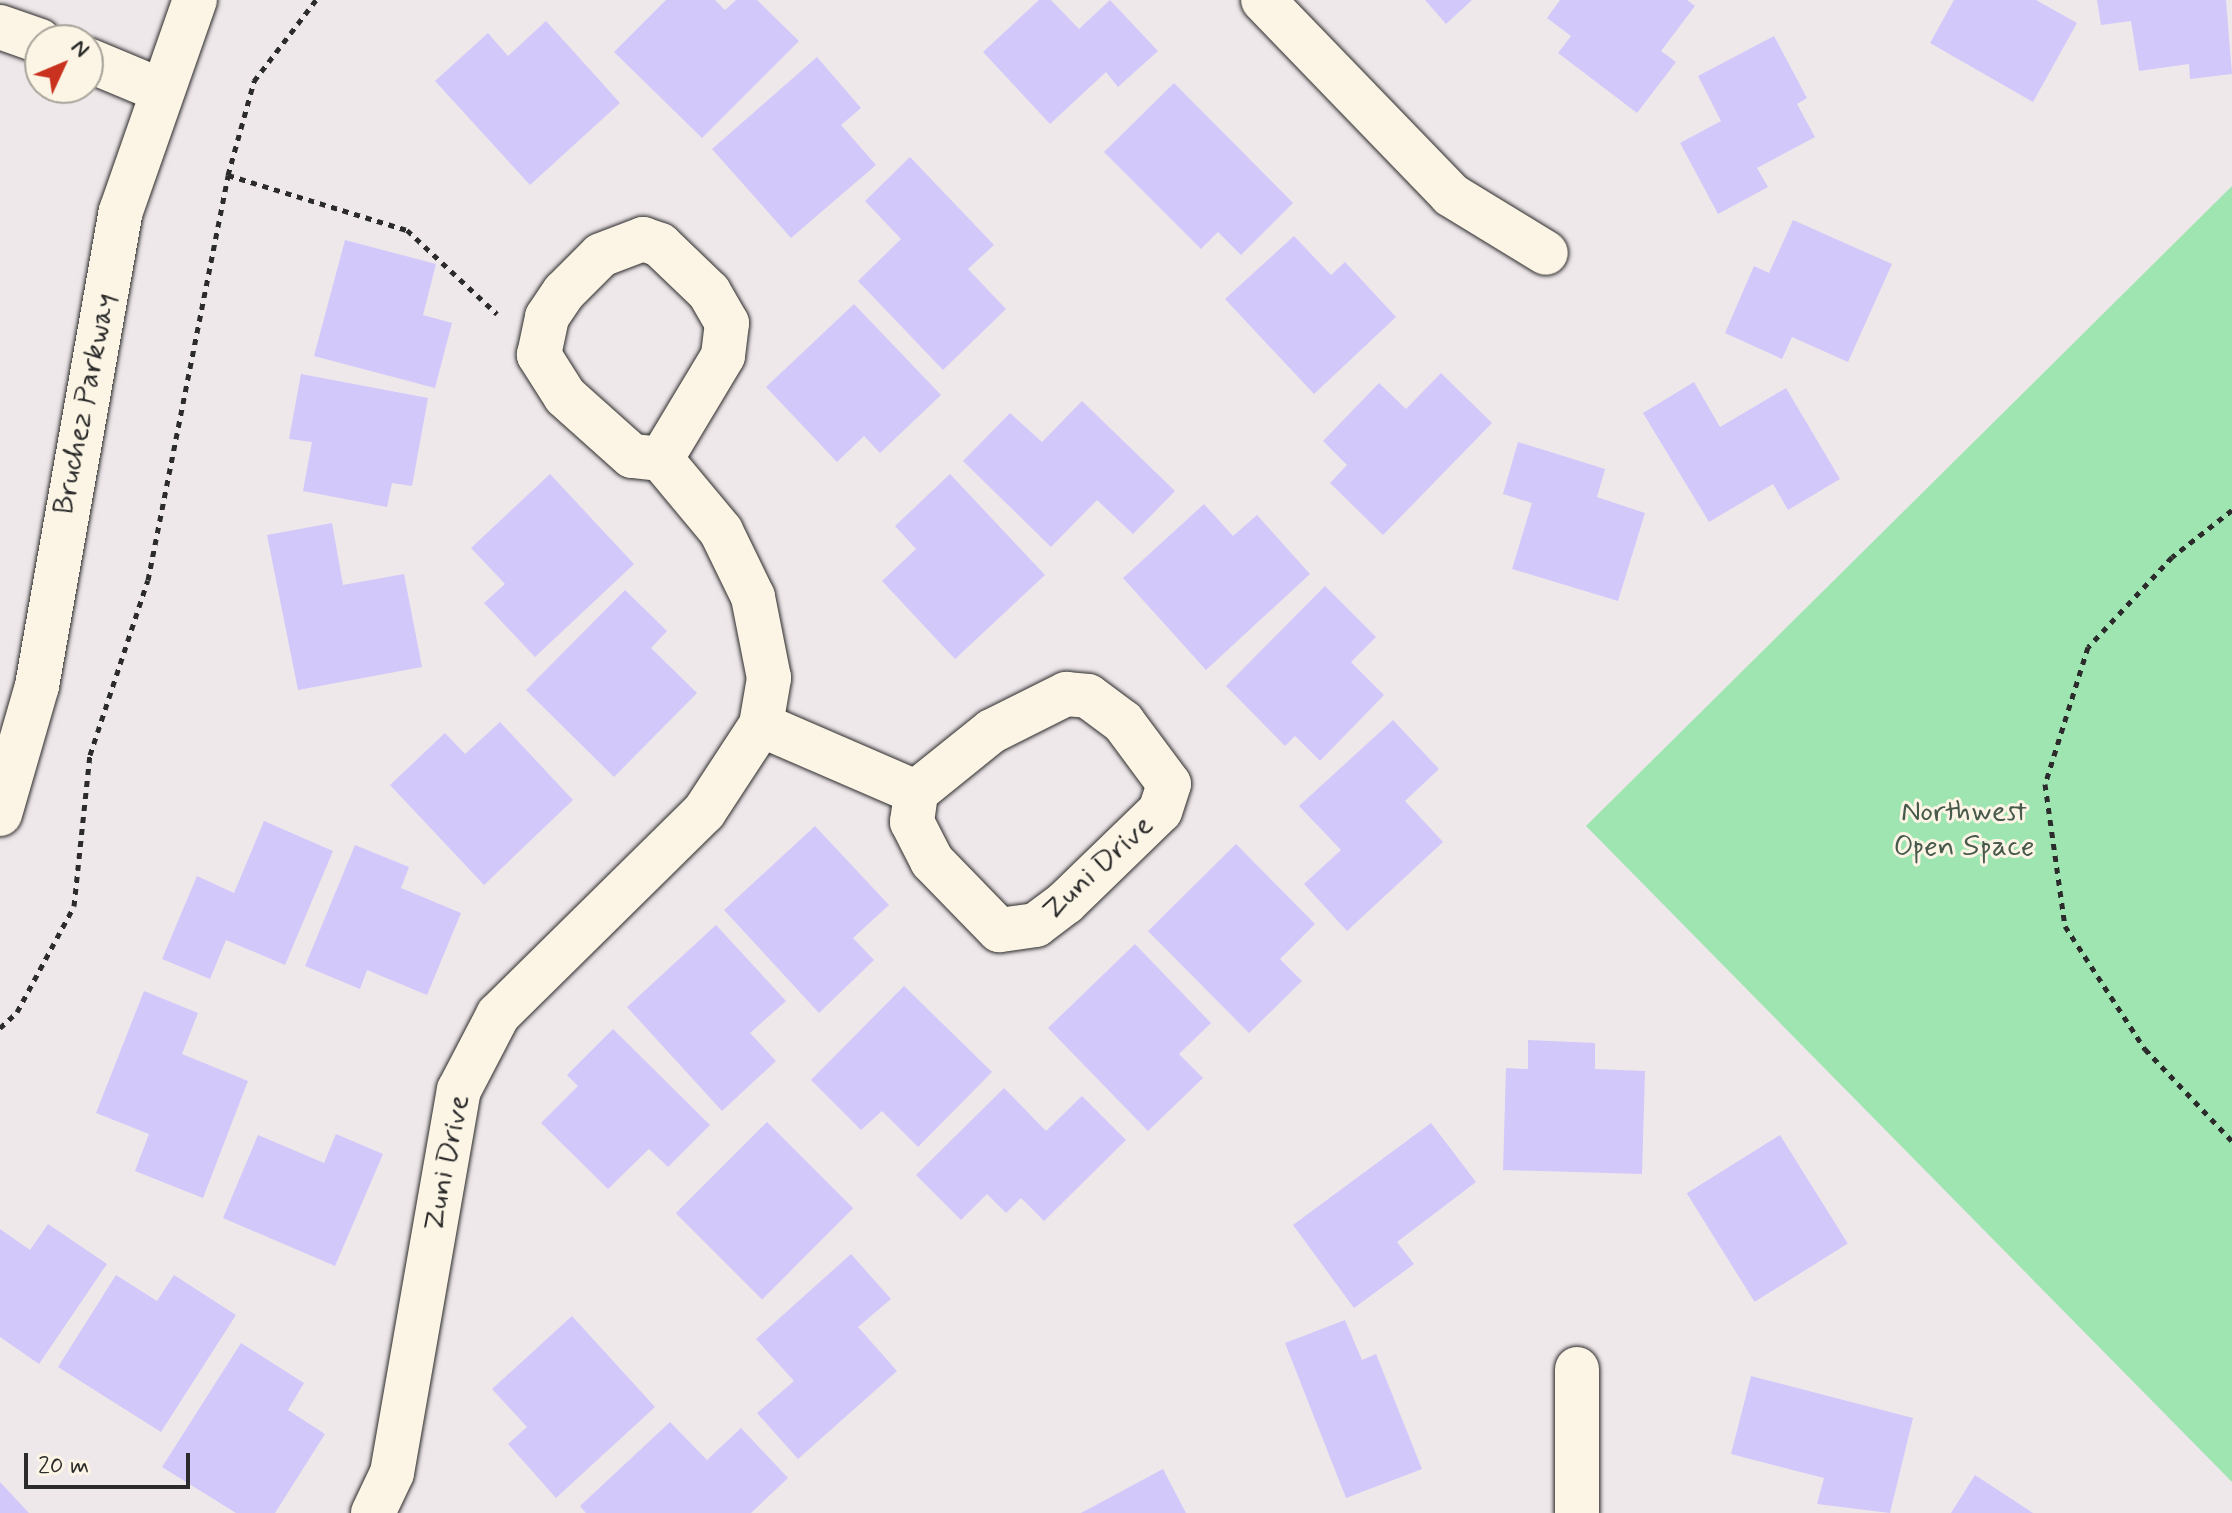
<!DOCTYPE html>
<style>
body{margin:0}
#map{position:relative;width:2232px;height:1513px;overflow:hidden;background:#efe8eb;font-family:Mynerve,sans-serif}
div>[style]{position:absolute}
.green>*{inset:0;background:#9fe5b1}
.building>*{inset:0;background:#d2c8fa;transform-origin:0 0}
.path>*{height:5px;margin-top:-2.5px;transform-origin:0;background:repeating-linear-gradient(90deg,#2b2b2b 0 6px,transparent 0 12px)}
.roads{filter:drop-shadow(0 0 2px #2b2b2b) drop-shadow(0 0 2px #2b2b2b)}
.street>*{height:44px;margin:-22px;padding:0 22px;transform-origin:22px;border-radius:22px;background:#fcf5e5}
span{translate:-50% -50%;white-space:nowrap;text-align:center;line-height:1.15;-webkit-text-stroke:6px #fcf5e5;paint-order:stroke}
.street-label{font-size:30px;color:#2b2b2b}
.park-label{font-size:30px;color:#485a4c}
.north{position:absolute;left:24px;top:24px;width:80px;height:80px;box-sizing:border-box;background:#fcf5e5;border:2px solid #a8a49b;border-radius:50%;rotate:46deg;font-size:22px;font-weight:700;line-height:32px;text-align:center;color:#2b2b2b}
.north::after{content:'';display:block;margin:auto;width:28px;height:36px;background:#c8321e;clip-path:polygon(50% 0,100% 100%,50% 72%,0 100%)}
.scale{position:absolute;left:24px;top:1453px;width:166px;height:36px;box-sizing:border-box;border:4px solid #2b2b2b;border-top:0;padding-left:10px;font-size:24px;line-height:28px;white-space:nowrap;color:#2b2b2b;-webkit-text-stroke:6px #fcf5e5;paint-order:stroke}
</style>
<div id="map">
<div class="green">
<div style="clip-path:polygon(2232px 186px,2232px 1482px,1586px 826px)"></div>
</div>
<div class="building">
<div style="clip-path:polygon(666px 0,715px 0,725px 10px,736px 0,757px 0,799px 41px,702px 138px,614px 52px)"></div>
<div style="clip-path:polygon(1039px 0,1051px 0,1079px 29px,1110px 0,1158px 51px,1118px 87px,1106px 72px,1050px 124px,983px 52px)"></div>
<div style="clip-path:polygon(1425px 0,1472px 0,1446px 24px)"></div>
<div style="clip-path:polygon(1560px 0,1687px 0,1695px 6px,1661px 51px,1676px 62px,1637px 113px,1558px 53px,1571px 36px,1547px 18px)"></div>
<div style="clip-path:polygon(1954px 0,2036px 0,2077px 23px,2033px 102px,1930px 43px)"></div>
<div style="clip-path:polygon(2097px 0,2226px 0,2232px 74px,2190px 79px,2189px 64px,2139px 71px,2131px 21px,2101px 25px)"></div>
<div style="clip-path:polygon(546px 21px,620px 103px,530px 185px,435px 81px,488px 33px,508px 56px)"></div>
<div style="clip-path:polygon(1774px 36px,1807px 98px,1797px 104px,1815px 137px,1757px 168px,1768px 187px,1718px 214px,1680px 143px,1721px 121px,1698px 76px)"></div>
<div style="clip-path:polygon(817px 57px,861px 108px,841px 125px,876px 165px,791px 238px,712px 149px)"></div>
<div style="clip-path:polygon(1174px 83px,1293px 203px,1241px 255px,1218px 232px,1201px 249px,1104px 152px)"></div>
<div style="clip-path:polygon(910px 157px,994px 245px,968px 269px,1006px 309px,943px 370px,858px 281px,901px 239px,865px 201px)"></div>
<div style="clip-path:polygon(1793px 220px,1892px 264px,1848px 362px,1792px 337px,1782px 359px,1725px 333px,1754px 266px,1769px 273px)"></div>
<div style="clip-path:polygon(1294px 236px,1331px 275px,1345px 262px,1396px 317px,1314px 394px,1225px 299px)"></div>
<div style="clip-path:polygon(345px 240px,436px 264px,423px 315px,452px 323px,435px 388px,314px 356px)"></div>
<div style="clip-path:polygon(854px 304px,941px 395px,880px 453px,864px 436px,837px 462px,766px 387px)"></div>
<div style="clip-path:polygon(1441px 373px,1492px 423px,1383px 535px,1330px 483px,1347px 465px,1323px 441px,1379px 383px,1406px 409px)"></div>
<div style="clip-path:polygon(301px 374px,428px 398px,412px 486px,392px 483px,387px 507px,303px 491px,312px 442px,289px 439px)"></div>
<div style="clip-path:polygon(1694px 382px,1720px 427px,1786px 388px,1840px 479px,1788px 510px,1773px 484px,1709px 522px,1643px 413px)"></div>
<div style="clip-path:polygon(1082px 401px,1175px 491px,1133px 534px,1097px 500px,1051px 547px,963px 461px,1010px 413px,1042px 442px)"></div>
<div style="clip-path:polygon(1518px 442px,1605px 469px,1597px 497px,1645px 513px,1618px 601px,1512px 569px,1532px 503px,1503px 494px)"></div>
<div style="clip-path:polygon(550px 474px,634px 564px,535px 657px,484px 603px,505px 584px,471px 548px)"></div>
<div style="clip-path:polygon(950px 474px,1045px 575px,955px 659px,882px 581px,916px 549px,895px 526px)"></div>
<div style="clip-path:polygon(1204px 504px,1233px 536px,1257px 515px,1310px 574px,1206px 670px,1123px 578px)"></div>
<div style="clip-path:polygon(332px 523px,343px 585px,404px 574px,422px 667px,298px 690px,267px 535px)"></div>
<div style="clip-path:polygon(1325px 586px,1376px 637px,1351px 662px,1384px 695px,1320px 761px,1295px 736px,1285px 746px,1226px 686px)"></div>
<div style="clip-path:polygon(625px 590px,667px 631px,651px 648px,697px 693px,614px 777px,526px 690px)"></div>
<div style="clip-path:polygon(1393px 720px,1439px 769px,1405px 801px,1443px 842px,1347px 931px,1304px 884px,1341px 850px,1299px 806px)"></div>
<div style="clip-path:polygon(500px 722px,573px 800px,484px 885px,390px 785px,445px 733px,465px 754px)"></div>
<div style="clip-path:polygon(264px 821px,333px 851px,285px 965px,226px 940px,210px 979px,162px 959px,197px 876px,234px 893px)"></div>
<div style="clip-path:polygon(815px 826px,889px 905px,853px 938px,874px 960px,819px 1013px,724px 910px)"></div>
<div style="clip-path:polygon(1236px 844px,1315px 924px,1280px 959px,1302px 981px,1249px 1033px,1148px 931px)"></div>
<div style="clip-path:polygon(355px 845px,409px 867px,401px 888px,461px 913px,427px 995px,367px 970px,360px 989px,305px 966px)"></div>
<div style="clip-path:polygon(716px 925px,786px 1001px,750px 1033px,776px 1061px,722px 1111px,627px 1007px)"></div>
<div style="clip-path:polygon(1135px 944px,1211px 1023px,1179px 1054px,1203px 1078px,1148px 1131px,1048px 1028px)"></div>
<div style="clip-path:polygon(904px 986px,992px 1072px,918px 1147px,882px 1111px,861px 1130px,811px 1080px)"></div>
<div style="clip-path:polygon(144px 991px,198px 1013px,182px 1054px,248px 1081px,203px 1198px,135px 1171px,149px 1134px,96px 1113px)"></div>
<div style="clip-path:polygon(613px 1029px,710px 1125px,668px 1167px,649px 1149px,608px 1189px,541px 1123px,578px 1086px,567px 1075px)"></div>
<div style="clip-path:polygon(1528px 1040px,1595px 1043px,1595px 1069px,1645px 1071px,1642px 1174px,1503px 1170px,1506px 1068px,1528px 1069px)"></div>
<div style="clip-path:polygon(1004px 1088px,1046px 1131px,1082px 1096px,1126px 1140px,1044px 1221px,1021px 1198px,1006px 1213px,987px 1194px,961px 1220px,916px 1175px)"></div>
<div style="left:767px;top:1122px;width:122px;height:129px;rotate:45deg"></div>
<div style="clip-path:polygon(1431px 1123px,1476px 1182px,1397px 1242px,1414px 1264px,1354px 1308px,1293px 1225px)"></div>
<div style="clip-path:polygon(336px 1134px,383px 1154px,335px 1266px,223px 1218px,258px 1135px,324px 1163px)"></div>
<div style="left:1780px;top:1135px;width:128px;height:110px;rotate:58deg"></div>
<div style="clip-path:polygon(48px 1224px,107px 1264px,39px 1364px,0 1337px,0 1229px,30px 1250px)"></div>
<div style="clip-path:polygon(851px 1254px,891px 1299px,858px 1327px,897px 1371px,798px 1459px,757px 1413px,794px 1381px,756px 1339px)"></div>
<div style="clip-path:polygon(116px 1275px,157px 1301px,174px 1275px,236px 1315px,161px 1432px,58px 1367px)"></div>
<div style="clip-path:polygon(572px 1316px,655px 1407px,556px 1498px,508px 1444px,527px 1427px,492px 1389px)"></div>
<div style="clip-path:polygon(1345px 1320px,1362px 1360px,1376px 1354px,1422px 1469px,1346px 1498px,1285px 1343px)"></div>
<div style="clip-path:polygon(241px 1343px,304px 1383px,288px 1410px,325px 1434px,275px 1513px,236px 1513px,162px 1467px)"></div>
<div style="clip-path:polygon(1751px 1376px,1913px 1418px,1890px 1513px,1817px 1504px,1824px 1478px,1731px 1454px)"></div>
<div style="clip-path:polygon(670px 1422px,707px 1460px,741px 1428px,788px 1478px,751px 1513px,586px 1513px,580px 1506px)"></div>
<div style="clip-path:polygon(1163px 1469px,1186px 1513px,1081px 1513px)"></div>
<div style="clip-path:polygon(1975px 1475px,2033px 1513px,1951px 1513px)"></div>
<div style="clip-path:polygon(0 1482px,29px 1513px,0 1513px)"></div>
</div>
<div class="path">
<div style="left:228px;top:175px;width:187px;rotate:17.1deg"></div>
<div style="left:407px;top:230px;width:123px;rotate:43deg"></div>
<div style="left:2232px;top:510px;width:76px;rotate:141.9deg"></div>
<div style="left:2172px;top:557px;width:123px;rotate:133deg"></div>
<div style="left:2088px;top:647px;width:144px;rotate:107.4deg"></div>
<div style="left:2045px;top:784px;width:143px;rotate:82deg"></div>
<div style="left:2065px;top:926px;width:147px;rotate:57deg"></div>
<div style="left:2145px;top:1049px;width:127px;rotate:46.6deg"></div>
<div style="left:0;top:1028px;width:23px;rotate:-43deg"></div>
<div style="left:17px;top:1012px;width:120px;rotate:-61.7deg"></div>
<div style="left:74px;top:906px;width:152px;rotate:-84deg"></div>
<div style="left:90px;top:755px;width:184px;rotate:-71.7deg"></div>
<div style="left:148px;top:580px;width:413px;rotate:-78.8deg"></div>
<div style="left:228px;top:175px;width:98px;rotate:-74.5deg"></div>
<div style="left:254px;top:81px;width:102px;rotate:-52.6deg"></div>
</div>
<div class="roads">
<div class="street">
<div style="left:1263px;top:0;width:271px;rotate:46deg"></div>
<div style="left:1451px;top:195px;width:111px;rotate:31.4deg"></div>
<div style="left:0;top:27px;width:42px;rotate:19.3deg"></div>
<div style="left:88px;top:60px;width:78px;rotate:22.6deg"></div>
<div style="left:643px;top:239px;width:18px;rotate:19deg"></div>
<div style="left:660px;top:245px;width:68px;rotate:43.8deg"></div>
<div style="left:709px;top:292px;width:36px;rotate:60deg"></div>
<div style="left:727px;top:323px;width:33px;rotate:97deg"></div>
<div style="left:723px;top:356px;width:120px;rotate:121deg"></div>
<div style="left:661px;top:459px;width:29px;rotate:-174deg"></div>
<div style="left:632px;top:456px;width:90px;rotate:-138.2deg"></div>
<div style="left:565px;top:396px;width:49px;rotate:-122.4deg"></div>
<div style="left:539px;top:355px;width:39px;rotate:-78deg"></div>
<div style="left:547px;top:317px;width:30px;rotate:-56deg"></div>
<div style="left:564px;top:292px;width:52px;rotate:-45deg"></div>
<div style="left:601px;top:255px;width:45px;rotate:-20.9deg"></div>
<div style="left:1066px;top:694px;width:22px;rotate:5deg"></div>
<div style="left:1088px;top:696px;width:44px;rotate:36.6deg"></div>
<div style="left:1123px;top:722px;width:77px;rotate:53.4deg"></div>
<div style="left:1169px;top:784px;width:28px;rotate:108deg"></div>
<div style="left:1160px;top:811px;width:132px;rotate:135.9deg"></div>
<div style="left:1065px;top:903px;width:36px;rotate:143deg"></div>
<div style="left:1036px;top:925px;width:37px;rotate:172deg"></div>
<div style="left:999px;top:930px;width:96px;rotate:-134.2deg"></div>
<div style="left:932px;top:861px;width:44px;rotate:-117.1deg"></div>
<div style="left:912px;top:822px;width:30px;rotate:-82deg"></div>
<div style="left:916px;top:792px;width:97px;rotate:-38.8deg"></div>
<div style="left:992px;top:731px;width:83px;rotate:-26.6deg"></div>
<div style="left:761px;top:725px;width:169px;rotate:23.4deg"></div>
<div style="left:0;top:814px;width:133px;rotate:-73.9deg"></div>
<div style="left:37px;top:686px;width:482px;rotate:-80deg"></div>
<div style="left:121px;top:211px;width:224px;rotate:-70.7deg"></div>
<div style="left:373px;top:1513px;width:44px;rotate:-64.6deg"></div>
<div style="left:392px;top:1473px;width:389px;rotate:-80.1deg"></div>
<div style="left:459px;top:1090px;width:85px;rotate:-62.5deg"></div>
<div style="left:498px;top:1015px;width:289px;rotate:-44.6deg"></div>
<div style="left:704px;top:812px;width:104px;rotate:-56.8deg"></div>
<div style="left:761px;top:725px;width:48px;rotate:-80.3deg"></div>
<div style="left:769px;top:678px;width:83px;rotate:-101.2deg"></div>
<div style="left:753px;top:597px;width:73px;rotate:-115.9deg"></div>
<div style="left:721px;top:531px;width:94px;rotate:-129.8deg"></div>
<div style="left:1577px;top:1513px;width:144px;rotate:-90deg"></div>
</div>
</div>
<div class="street-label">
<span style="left:85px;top:404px;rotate:-79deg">Bruchez Parkway</span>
<span style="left:1098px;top:868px;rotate:-43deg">Zuni Drive</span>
<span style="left:447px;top:1163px;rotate:-79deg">Zuni Drive</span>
</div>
<div class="park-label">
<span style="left:1964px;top:829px">Northwest<br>Open Space</span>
</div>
<div class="north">N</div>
<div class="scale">20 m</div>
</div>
